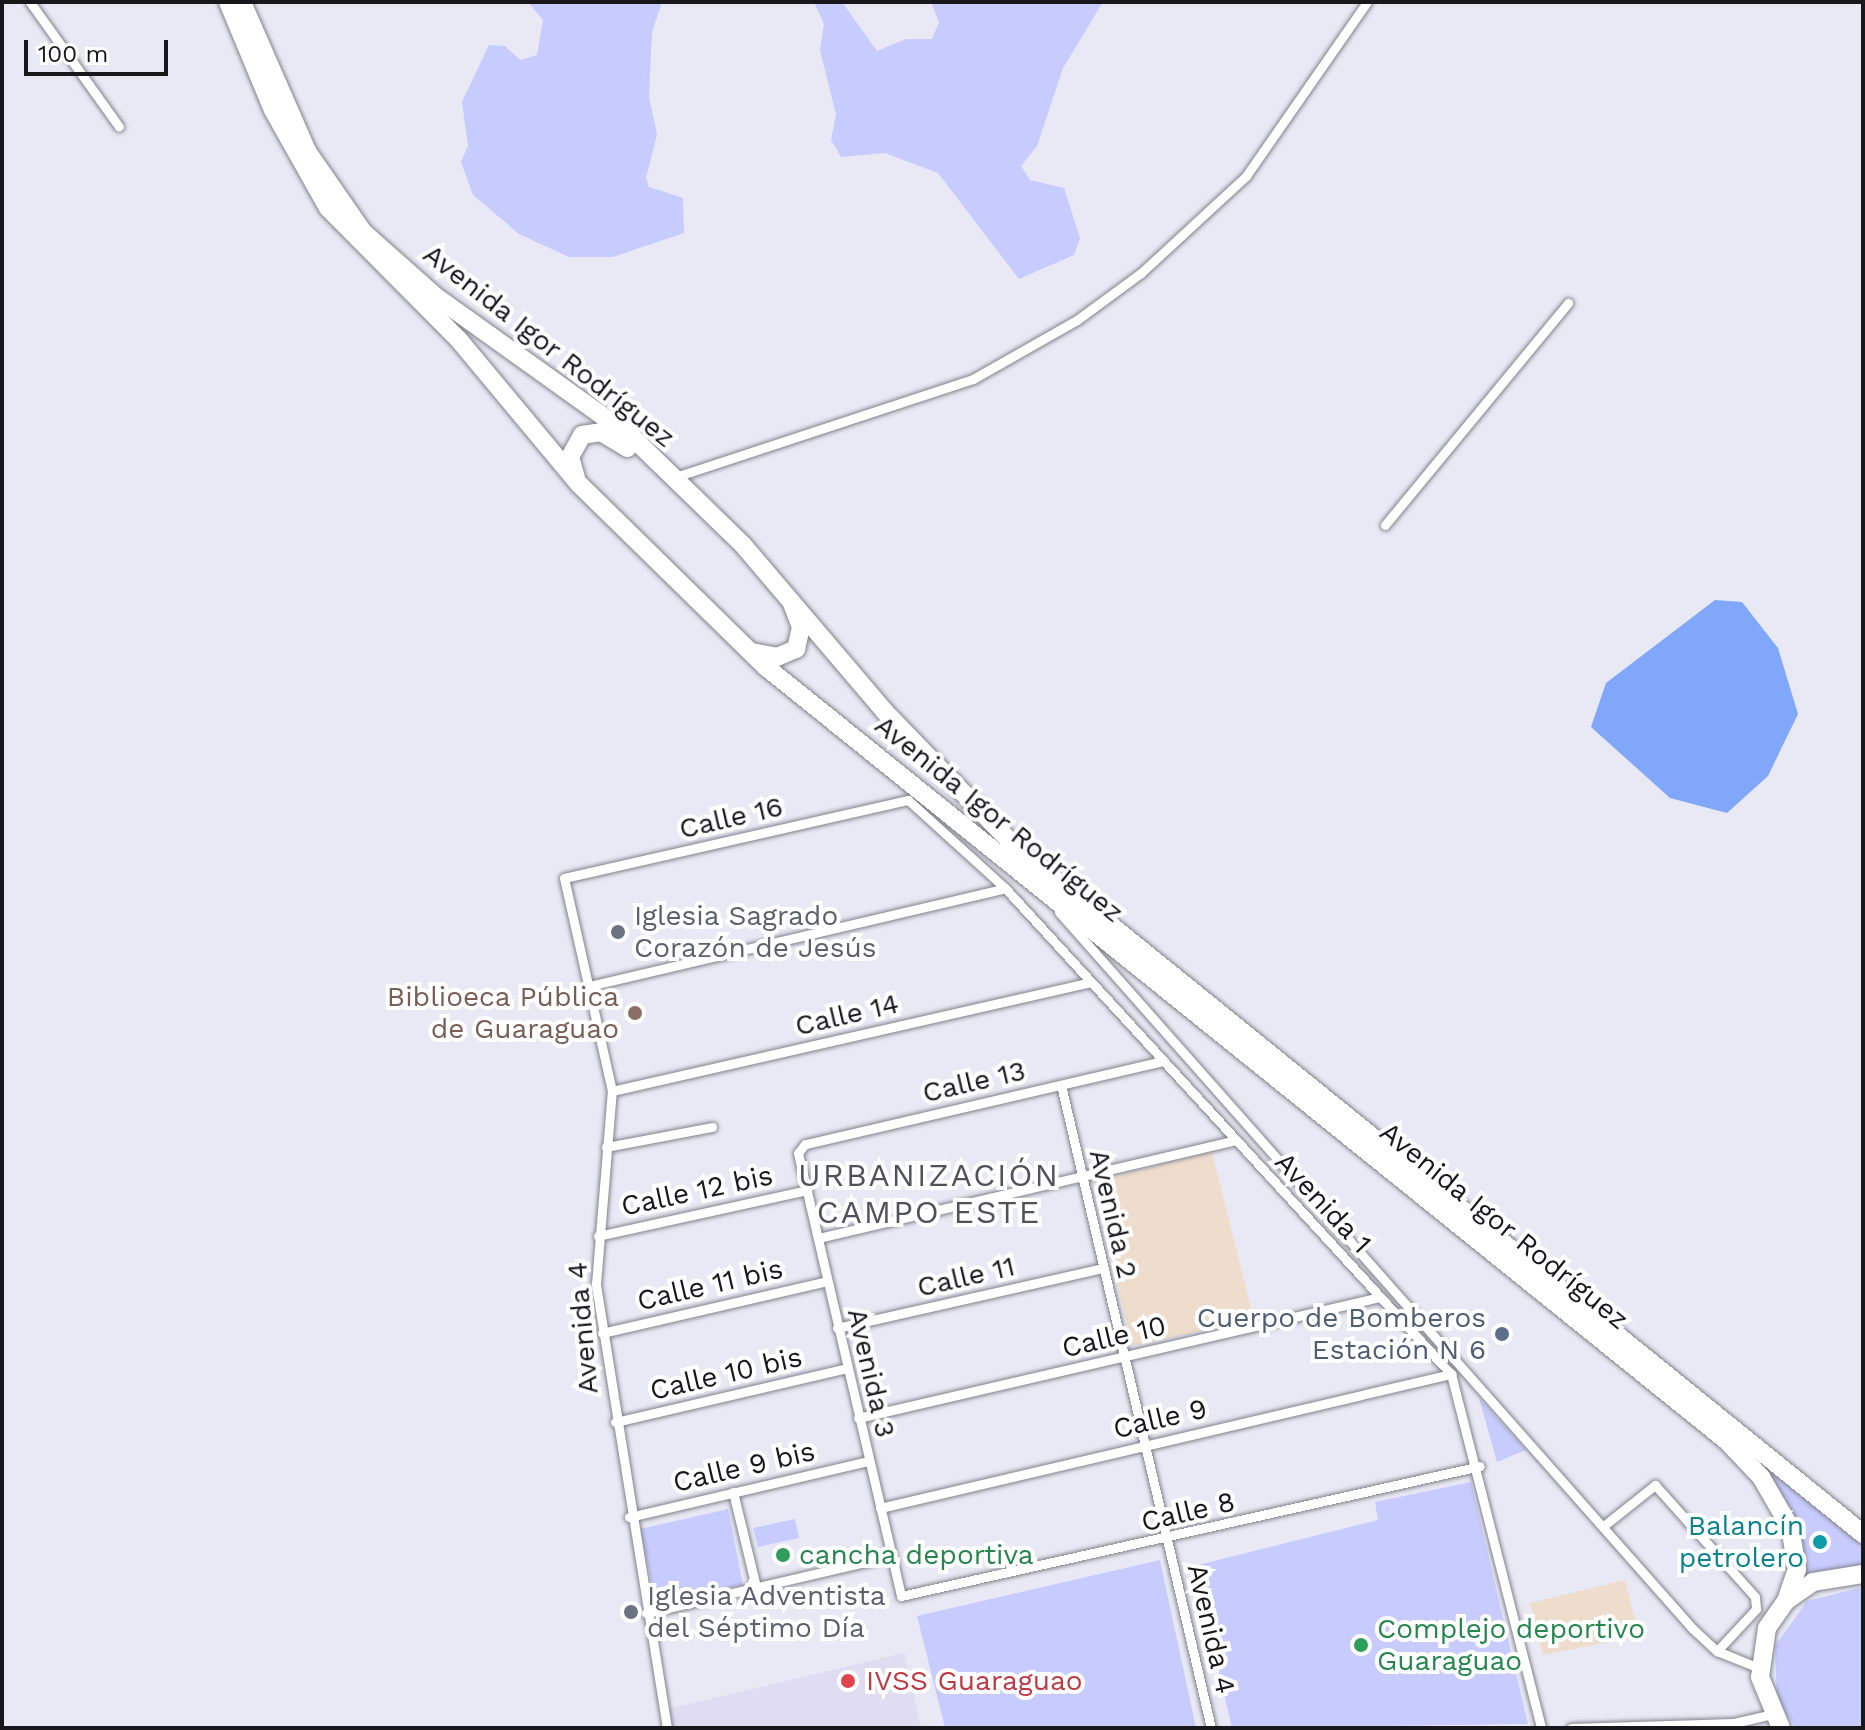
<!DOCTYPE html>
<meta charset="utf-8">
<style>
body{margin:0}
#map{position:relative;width:1865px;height:1730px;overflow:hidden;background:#e8e9f4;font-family:"Work Sans",sans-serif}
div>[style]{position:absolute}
.education>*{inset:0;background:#edc}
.medical>*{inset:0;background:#e0ddf3}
.green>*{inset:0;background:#c7cbfe}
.water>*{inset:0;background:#80a7f9}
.roads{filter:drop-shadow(0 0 2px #81828b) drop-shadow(0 0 2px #81828b)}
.street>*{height:9px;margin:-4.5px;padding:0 4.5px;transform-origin:4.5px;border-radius:4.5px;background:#fff}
.highway>*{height:18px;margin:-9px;padding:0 9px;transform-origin:9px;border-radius:9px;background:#fff}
.dots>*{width:22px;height:22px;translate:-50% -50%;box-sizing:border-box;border:4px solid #fff;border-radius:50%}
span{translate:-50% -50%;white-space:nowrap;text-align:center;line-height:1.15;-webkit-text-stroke:8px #fff;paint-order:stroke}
.street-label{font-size:28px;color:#18181c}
.worship-label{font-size:28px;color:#5b616d}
.left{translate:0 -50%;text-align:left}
.education-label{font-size:28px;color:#785e54}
.right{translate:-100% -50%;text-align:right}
.service-label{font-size:28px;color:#4e5e75}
.culture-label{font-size:28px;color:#0d838f}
.leisure-label{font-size:28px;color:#27864d}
.health-label{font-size:28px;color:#be3a42}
.quarter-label{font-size:32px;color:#51515a;letter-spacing:2px}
.frame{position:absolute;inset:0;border:4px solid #18181c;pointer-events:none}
.scale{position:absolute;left:24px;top:40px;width:144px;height:36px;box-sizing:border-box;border:4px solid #18181c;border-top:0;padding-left:10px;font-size:24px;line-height:28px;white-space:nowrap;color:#18181c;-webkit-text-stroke:6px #fff;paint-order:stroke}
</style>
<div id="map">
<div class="education">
<i style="clip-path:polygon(1212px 1152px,1254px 1320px,1132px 1346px,1094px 1182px)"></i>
<i style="clip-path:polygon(1625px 1580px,1639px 1636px,1543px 1655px,1530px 1603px)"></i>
</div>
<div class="medical">
<i style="clip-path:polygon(904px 1653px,921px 1728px,672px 1728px,668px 1709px)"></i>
</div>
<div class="green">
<i style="clip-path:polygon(528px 2px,662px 2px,652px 32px,649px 97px,657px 134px,646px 178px,649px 187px,683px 198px,684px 233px,613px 257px,569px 257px,519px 234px,473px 195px,461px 162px,468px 146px,462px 102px,489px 45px,505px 46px,520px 60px,537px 55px,543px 20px)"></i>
<i style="clip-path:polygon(814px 2px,842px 2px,877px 51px,906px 39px,932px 39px,939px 22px,931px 2px,1103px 2px,1063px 68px,1037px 146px,1021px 166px,1030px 180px,1064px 188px,1080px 238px,1074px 255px,1019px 279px,938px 173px,885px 153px,841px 157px,831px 140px,836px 114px,820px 50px,824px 24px)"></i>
<i style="clip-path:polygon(1479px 1398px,1526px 1450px,1497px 1462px)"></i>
<i style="clip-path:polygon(1770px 1465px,1863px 1545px,1863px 1572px,1803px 1576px,1765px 1471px)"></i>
<i style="clip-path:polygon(1471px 1482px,1528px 1724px,1232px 1728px,1194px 1566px,1378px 1520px,1375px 1502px)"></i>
<i style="clip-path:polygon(728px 1509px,743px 1585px,656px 1602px,640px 1529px)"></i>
<i style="clip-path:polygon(795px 1519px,799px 1538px,758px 1547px,753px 1528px)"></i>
<i style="clip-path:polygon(1160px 1560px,1196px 1728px,945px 1728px,917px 1616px)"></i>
<i style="clip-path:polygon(1863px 1587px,1863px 1728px,1796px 1728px,1777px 1701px,1775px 1646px,1807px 1601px)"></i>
</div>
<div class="water">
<i style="clip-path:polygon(1715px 600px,1742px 602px,1778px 648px,1798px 714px,1768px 776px,1727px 813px,1670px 798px,1591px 727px,1606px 683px)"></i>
</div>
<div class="roads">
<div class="street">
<i style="left:30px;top:2px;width:153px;rotate:54.5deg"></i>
<i style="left:675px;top:477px;width:314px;rotate:-18.2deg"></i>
<i style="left:973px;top:379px;width:120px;rotate:-29.6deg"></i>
<i style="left:1077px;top:320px;width:79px;rotate:-36.3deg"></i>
<i style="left:1141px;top:273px;width:143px;rotate:-42.7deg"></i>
<i style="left:1246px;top:176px;width:212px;rotate:-55.2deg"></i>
<i style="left:1385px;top:525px;width:288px;rotate:-50.5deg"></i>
<i style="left:1059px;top:912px;width:957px;rotate:48.52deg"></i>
<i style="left:1693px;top:1629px;width:33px;rotate:43deg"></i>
<i style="left:1717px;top:1651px;width:45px;rotate:22deg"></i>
<i style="left:593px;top:985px;width:423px;rotate:-13.2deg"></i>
<i style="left:1163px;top:1061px;width:367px;rotate:166.9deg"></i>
<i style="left:805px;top:1144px;width:11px;rotate:128deg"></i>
<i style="left:798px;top:1153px;width:455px;rotate:76.9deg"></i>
<i style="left:901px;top:1596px;width:593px;rotate:-12.65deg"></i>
<i style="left:1061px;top:1085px;width:660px;rotate:76.87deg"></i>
<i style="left:612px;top:1091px;width:491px;rotate:-12.8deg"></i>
<i style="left:606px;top:1147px;width:108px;rotate:-10.7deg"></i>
<i style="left:598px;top:1236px;width:214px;rotate:-12.4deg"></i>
<i style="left:818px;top:1238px;width:429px;rotate:-13.2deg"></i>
<i style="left:837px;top:1328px;width:273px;rotate:-12.7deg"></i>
<i style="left:602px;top:1333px;width:231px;rotate:-13deg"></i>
<i style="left:858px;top:1418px;width:536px;rotate:-13.05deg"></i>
<i style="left:615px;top:1422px;width:238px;rotate:-13.1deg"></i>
<i style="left:733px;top:1492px;width:98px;rotate:76.4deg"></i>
<i style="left:880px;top:1508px;width:587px;rotate:-13.21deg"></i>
<i style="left:629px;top:1517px;width:245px;rotate:-13.2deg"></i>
<i style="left:1606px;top:1524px;width:63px;rotate:-38.5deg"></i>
<i style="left:1655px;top:1485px;width:150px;rotate:48.2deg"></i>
<i style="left:1755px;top:1597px;width:12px;rotate:85deg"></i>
<i style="left:1756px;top:1609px;width:57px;rotate:132.9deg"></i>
<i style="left:646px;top:1613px;width:252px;rotate:-13.1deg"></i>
<i style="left:667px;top:1728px;width:450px;rotate:-99.1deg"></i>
<i style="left:596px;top:1284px;width:194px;rotate:-85.3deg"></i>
<i style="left:612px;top:1091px;width:218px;rotate:-102.7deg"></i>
<i style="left:564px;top:878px;width:353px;rotate:-12.8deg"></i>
<i style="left:908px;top:800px;width:131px;rotate:42.2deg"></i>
<i style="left:1005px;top:888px;width:660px;rotate:47.46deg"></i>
<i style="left:1451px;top:1374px;width:365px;rotate:75.7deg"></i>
<i style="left:1571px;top:1728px;width:163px;rotate:-1.8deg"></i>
<i style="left:1734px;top:1723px;width:39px;rotate:-13deg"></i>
</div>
<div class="highway">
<i style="left:228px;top:2px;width:117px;rotate:67.4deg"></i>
<i style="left:273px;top:110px;width:112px;rotate:60.7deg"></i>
<i style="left:328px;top:208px;width:186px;rotate:45.2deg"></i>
<i style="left:459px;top:340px;width:187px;rotate:50.2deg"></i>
<i style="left:579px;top:484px;width:262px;rotate:44.4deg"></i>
<i style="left:766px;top:667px;width:1234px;rotate:38.85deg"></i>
<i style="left:1727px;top:1441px;width:50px;rotate:46.6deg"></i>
<i style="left:1761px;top:1477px;width:58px;rotate:59.9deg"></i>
<i style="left:1790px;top:1527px;width:43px;rotate:80.5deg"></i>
<i style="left:1797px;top:1569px;width:34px;rotate:109deg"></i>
<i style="left:242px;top:2px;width:163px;rotate:66.4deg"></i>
<i style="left:307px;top:151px;width:98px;rotate:55.3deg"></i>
<i style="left:363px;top:232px;width:96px;rotate:41.6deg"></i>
<i style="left:435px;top:296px;width:244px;rotate:35.6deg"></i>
<i style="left:633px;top:438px;width:153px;rotate:44.2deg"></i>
<i style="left:743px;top:545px;width:219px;rotate:49.6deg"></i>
<i style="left:885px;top:712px;width:193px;rotate:46deg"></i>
<i style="left:1019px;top:851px;width:1086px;rotate:38.98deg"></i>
<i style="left:576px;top:478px;width:22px;rotate:-106deg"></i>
<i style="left:570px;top:457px;width:25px;rotate:-61deg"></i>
<i style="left:582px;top:435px;width:19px;rotate:-9deg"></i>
<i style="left:601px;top:432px;width:31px;rotate:31deg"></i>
<i style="left:752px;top:652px;width:25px;rotate:11deg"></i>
<i style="left:777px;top:657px;width:21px;rotate:-23deg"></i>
<i style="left:796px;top:649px;width:23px;rotate:-77deg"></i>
<i style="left:801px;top:627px;width:25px;rotate:-111deg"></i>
<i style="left:1781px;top:1728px;width:55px;rotate:-112.4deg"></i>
<i style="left:1760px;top:1677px;width:49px;rotate:-81.9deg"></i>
<i style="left:1767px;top:1628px;width:33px;rotate:-55deg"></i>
<i style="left:1786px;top:1601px;width:33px;rotate:-35deg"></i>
<i style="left:1813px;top:1582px;width:51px;rotate:-9.1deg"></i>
</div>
</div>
<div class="dots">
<i style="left:618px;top:932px;background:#6b7280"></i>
<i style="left:635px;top:1013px;background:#8d6e63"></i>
<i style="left:1502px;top:1334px;background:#5c6f8a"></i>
<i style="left:1820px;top:1542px;background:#0f9aa8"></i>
<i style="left:783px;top:1555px;background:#2e9e5b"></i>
<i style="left:631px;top:1612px;background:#6b7280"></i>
<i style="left:1361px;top:1645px;background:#2e9e5b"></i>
<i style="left:848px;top:1681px;background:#e0444e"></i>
</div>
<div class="street-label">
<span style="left:549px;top:346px;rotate:38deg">Avenida Igor Rodríguez</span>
<span style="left:731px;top:818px;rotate:-13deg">Calle 16</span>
<span style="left:999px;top:819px;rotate:39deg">Avenida Igor Rodríguez</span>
<span style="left:847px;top:1015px;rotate:-13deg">Calle 14</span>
<span style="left:974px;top:1082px;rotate:-13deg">Calle 13</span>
<span style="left:697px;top:1191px;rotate:-12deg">Calle 12 bis</span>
<span style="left:1323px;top:1203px;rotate:47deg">Avenida 1</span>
<span style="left:1113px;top:1214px;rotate:77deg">Avenida 2</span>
<span style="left:1504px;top:1226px;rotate:39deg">Avenida Igor Rodríguez</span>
<span style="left:966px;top:1277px;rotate:-13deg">Calle 11</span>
<span style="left:710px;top:1285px;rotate:-13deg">Calle 11 bis</span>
<span style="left:583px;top:1328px;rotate:-95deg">Avenida 4</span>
<span style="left:1114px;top:1337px;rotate:-13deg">Calle 10</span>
<span style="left:871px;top:1373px;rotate:77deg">Avenida 3</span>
<span style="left:726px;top:1374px;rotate:-13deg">Calle 10 bis</span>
<span style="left:1160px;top:1419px;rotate:-13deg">Calle 9</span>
<span style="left:744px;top:1467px;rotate:-13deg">Calle 9 bis</span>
<span style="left:1188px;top:1512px;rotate:-13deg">Calle 8</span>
<span style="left:1211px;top:1629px;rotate:77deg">Avenida 4</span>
</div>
<div class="worship-label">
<span class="left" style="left:634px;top:932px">Iglesia Sagrado<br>Corazón de Jesús</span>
<span class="left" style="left:647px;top:1612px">Iglesia Adventista<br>del Séptimo Día</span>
</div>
<div class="education-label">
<span class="right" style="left:619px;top:1013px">Biblioeca Pública<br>de Guaraguao</span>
</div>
<div class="service-label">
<span class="right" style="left:1486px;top:1334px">Cuerpo de Bomberos<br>Estación N 6</span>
</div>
<div class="culture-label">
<span class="right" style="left:1804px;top:1542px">Balancín<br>petrolero</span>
</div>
<div class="leisure-label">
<span class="left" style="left:799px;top:1555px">cancha deportiva</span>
<span class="left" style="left:1377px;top:1645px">Complejo deportivo<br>Guaraguao</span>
</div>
<div class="health-label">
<span class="left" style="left:866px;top:1681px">IVSS Guaraguao</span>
</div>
<div class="quarter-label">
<span style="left:929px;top:1194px">URBANIZACIÓN<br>CAMPO ESTE</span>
</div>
<div class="frame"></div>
<div class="scale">100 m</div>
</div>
